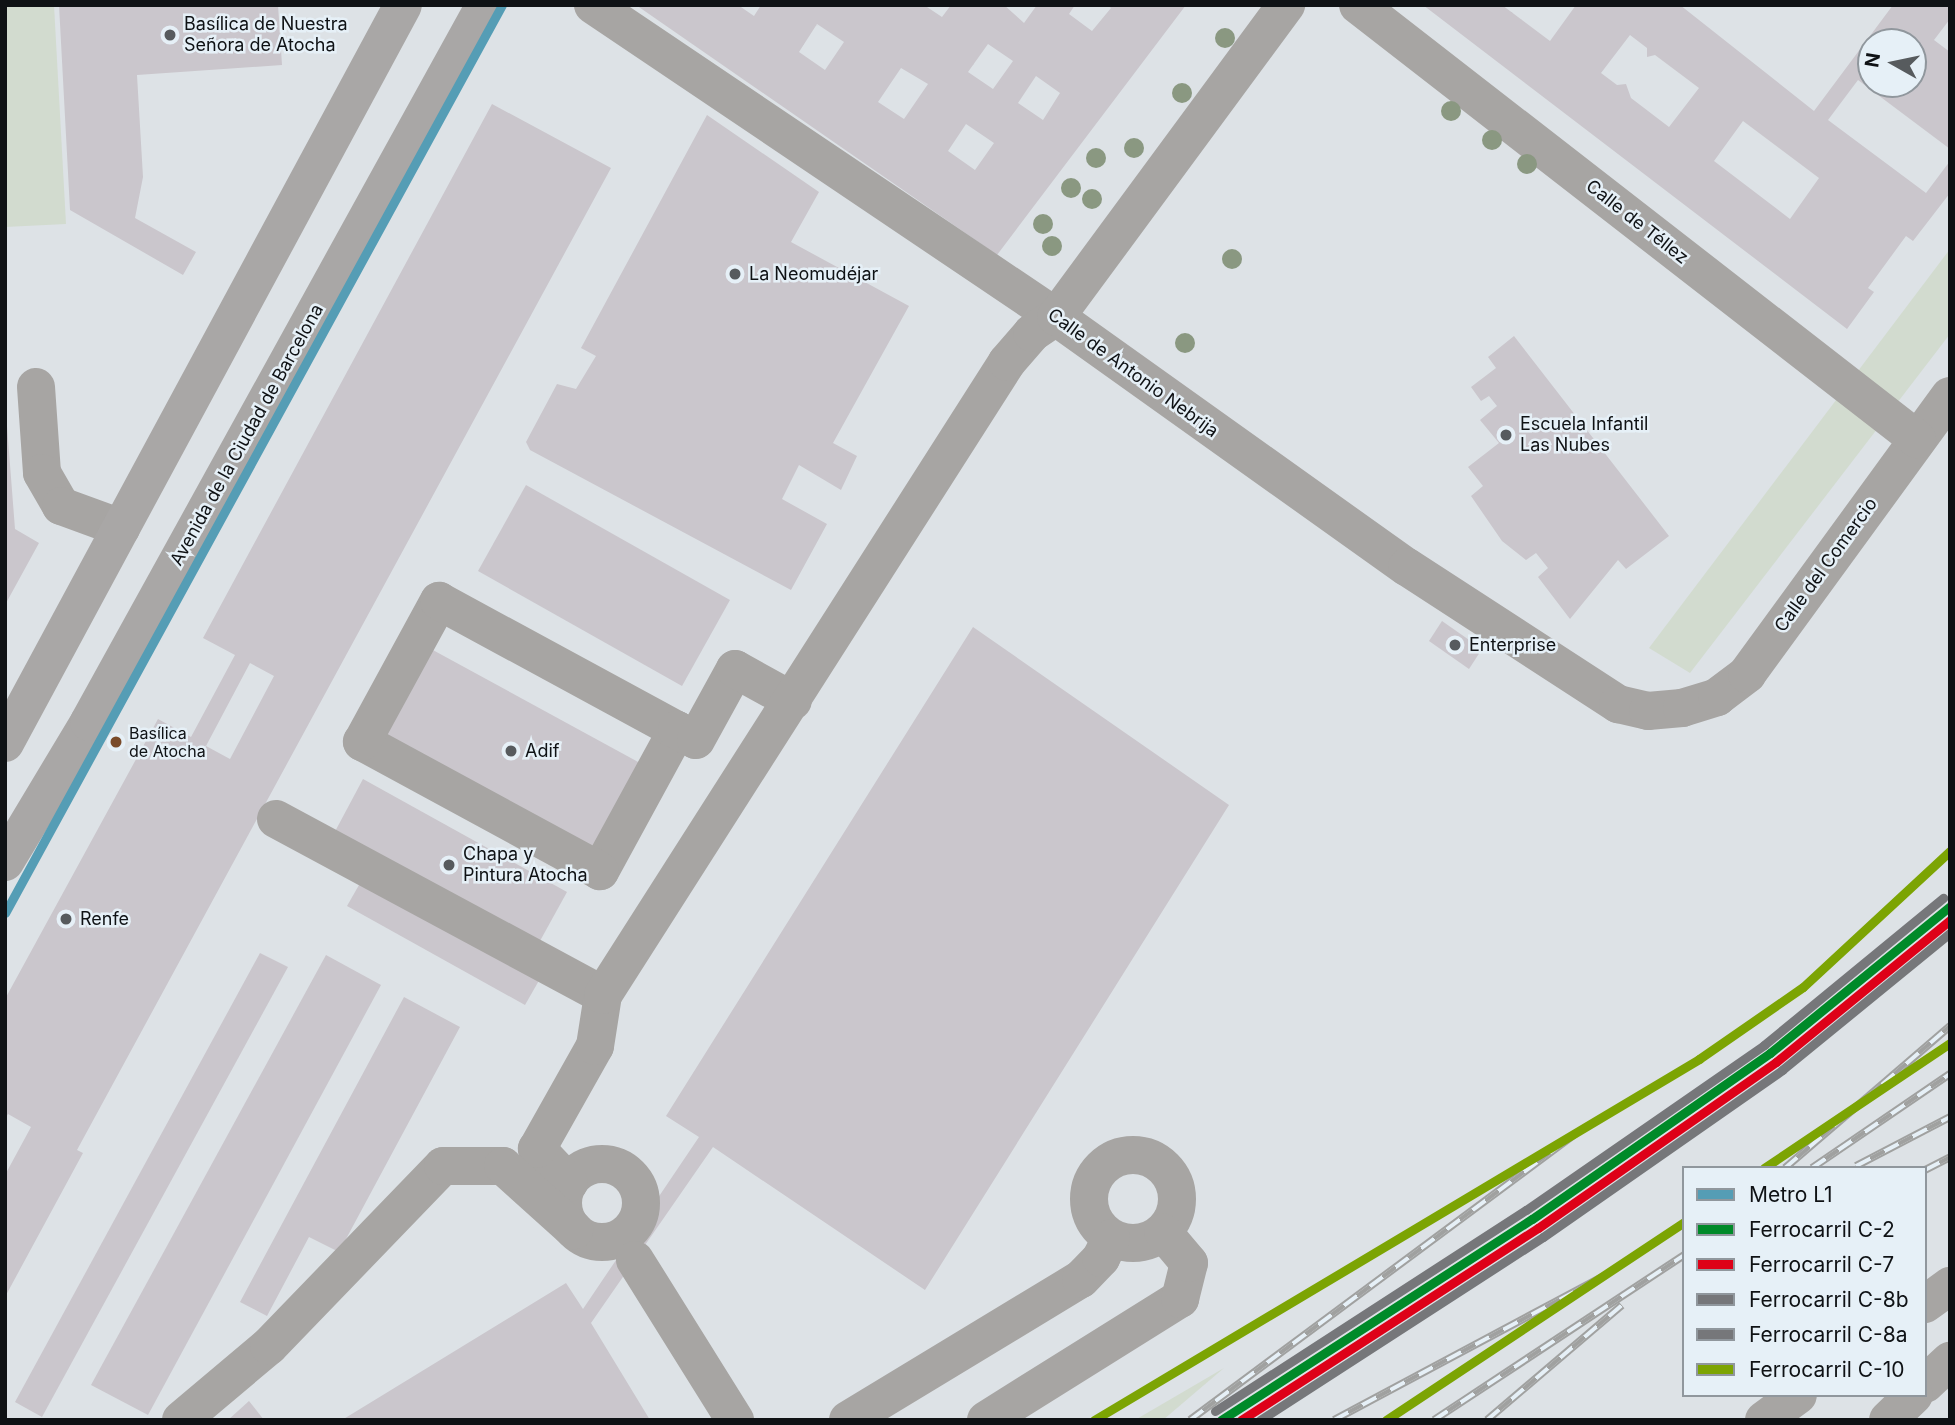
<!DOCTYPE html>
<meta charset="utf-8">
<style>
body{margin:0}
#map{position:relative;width:1955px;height:1425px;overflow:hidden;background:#dde2e6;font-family:Inter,sans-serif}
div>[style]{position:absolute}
.green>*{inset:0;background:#d2dbcf}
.building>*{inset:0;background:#cac6cc}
.minor>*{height:38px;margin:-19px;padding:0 19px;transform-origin:19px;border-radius:19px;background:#a7a5a3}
.minor>.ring{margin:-19px;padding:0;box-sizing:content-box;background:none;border:38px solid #a7a5a3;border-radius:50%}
.major>*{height:38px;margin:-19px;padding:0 19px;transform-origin:19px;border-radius:19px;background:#a9a7a6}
.rail>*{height:8px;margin-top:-4px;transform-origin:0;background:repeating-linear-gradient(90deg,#e6f0f7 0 16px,#a0a1a0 0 32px);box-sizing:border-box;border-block:2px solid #a0a1a0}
.rail-1>*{height:9px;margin:-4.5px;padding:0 4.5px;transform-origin:4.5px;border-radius:4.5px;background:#008a29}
.rail-2>*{height:9px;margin:-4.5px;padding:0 4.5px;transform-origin:4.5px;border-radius:4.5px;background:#de0118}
.rail-3>*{height:9px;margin:-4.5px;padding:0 4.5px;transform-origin:4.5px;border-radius:4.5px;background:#76777a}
.rail-4>*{height:9px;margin:-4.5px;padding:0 4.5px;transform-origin:4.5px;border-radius:4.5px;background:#76777a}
.rail-5>*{height:9px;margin:-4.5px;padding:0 4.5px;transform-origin:4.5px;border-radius:4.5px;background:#7ca403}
.metro-1>*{height:9px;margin:-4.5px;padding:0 4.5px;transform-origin:4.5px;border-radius:4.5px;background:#559db5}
.trees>*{width:20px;height:20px;margin:-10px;border-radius:50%;background:#8a9881}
.dots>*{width:19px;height:19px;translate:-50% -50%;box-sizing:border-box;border:4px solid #e6f0f7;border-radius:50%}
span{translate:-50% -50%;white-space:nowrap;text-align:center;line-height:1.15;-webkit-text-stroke:5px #e6f0f7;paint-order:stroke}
.bus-label{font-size:16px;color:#0f1215}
.left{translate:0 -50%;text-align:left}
.poi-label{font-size:18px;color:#0f1215}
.street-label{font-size:18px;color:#0f1215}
.frame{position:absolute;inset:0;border:7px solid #0f1215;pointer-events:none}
.legend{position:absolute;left:1682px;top:1166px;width:245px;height:231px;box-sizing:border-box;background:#e6f0f7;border:2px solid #90979d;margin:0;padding:9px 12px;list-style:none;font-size:21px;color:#0f1215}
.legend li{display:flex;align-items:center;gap:14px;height:35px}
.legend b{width:35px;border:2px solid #90979d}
.north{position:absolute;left:1857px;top:28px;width:70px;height:70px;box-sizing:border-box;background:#e6f0f7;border:2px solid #90979d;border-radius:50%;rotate:279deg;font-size:19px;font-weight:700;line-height:28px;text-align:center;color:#0f1215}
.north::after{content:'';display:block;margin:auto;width:24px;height:32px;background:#575b5e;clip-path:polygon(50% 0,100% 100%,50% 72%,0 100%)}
</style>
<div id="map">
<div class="green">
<i style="clip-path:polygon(5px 5px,54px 5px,66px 224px,5px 227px)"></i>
<i style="clip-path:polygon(1950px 249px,1950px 334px,1690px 673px,1649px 648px)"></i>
<i style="clip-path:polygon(1224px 1368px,1163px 1420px,1135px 1420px)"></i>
</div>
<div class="building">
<i style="clip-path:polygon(59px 5px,278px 5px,282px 65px,137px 75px,143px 177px,135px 218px,196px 252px,183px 275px,70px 210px)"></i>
<i style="clip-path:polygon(evenodd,636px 5px,738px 5px,754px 16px,761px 5px,924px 5px,942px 17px,951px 5px,1004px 5px,1024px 23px,1037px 5px,1075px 5px,1069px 14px,1092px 31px,1111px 8px,1107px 5px,1186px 5px,997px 255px,636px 5px,817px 24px,844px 42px,825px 70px,799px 52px,817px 24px,636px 5px,988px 44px,1013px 61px,993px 89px,968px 72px,988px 44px,636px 5px,901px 68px,928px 84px,904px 119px,878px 102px,901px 68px,636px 5px,1036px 76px,1060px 93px,1043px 120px,1018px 103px,1036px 76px,636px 5px,966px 124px,994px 143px,975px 170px,948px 151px,966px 124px)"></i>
<i style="clip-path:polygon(evenodd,1423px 5px,1502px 5px,1550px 41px,1576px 5px,1680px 5px,1814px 111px,1893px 5px,1950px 5px,1950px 19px,1934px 40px,1950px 52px,1950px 149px,1858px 80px,1828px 120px,1926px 193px,1950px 161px,1950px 193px,1913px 241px,1906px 236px,1868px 288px,1874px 292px,1847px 329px,1423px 5px,1630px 35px,1647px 48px,1647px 57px,1655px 55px,1699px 88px,1669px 127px,1631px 98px,1626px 84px,1617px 85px,1601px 73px,1630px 35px,1423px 5px,1871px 42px,1913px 42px,1913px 84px,1871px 84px,1871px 42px,1423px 5px,1743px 121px,1819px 178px,1790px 219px,1714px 161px,1743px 121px)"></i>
<i style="clip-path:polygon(evenodd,492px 104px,611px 168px,77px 1150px,83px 1153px,5px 1297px,5px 1175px,31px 1127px,8px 1114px,5px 1119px,5px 999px,158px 719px,191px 737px,235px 655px,203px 638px,492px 104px,250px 663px,274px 676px,230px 759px,206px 746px,250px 663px)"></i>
<i style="clip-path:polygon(707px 115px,819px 192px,791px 242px,909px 306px,833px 443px,857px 456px,841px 490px,799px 465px,782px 499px,827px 524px,791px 590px,530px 450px,526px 442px,557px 384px,576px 389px,596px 356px,581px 348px)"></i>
<i style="clip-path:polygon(1514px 336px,1669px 536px,1626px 569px,1618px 560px,1570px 619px,1538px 577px,1548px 568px,1536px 553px,1526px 560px,1502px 541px,1471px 496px,1483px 486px,1468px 467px,1499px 443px,1480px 420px,1497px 406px,1489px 396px,1481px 401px,1471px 387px,1496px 368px,1488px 357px)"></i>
<i style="clip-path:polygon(5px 400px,15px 529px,39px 543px,5px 605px)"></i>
<i style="clip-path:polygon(526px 485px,730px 600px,682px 686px,478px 571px)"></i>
<i style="clip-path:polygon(1442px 621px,1482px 649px,1469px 669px,1429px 641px)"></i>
<i style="clip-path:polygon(973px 627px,1229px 805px,925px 1290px,713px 1147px,591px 1323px,650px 1420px,342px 1420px,566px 1283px,583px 1309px,699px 1137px,666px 1116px)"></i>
<i style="clip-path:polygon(431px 649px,640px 763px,592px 852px,383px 739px)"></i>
<i style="clip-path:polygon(363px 779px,567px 892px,535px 950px,331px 839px)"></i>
<i style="clip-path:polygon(363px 878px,541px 977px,525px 1005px,347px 906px)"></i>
<i style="clip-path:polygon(260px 953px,288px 967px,42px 1417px,15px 1402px)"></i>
<i style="clip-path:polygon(326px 955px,381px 985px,148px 1415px,91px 1385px)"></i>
<i style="clip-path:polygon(404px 997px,460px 1027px,339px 1252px,309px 1237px,267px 1316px,240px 1302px)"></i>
<i style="clip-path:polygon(249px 1401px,264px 1420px,228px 1420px)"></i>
</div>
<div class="minor">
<i style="left:593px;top:5px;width:558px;rotate:33.97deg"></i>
<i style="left:1056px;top:317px;width:431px;rotate:35.5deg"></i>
<i style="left:1407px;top:567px;width:252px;rotate:33deg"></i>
<i style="left:1618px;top:704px;width:31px;rotate:13deg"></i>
<i style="left:1648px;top:711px;width:34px;rotate:-5deg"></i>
<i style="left:1682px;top:708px;width:37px;rotate:-17deg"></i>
<i style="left:1717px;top:697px;width:38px;rotate:-37deg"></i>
<i style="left:1747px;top:674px;width:344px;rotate:-53.9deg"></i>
<i style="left:1358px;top:5px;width:708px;rotate:37.83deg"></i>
<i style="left:36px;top:387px;width:86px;rotate:86deg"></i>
<i style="left:42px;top:473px;width:38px;rotate:60deg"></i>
<i style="left:61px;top:506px;width:64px;rotate:20.1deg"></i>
<i style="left:677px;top:730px;width:161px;rotate:118.6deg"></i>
<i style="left:600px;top:871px;width:271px;rotate:-151.5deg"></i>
<i style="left:362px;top:742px;width:161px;rotate:-61.4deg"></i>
<i style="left:439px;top:601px;width:271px;rotate:28.5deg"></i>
<i style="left:677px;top:730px;width:21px;rotate:28deg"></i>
<i style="left:696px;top:740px;width:81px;rotate:-61.2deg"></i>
<i style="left:735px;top:669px;width:66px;rotate:28.9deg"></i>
<i style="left:276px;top:819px;width:371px;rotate:28.3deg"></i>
<i class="ring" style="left:1089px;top:1155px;width:50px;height:50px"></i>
<i class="ring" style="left:563px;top:1164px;width:40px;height:40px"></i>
<i style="left:569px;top:1183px;width:47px;rotate:-133.3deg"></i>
<i style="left:537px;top:1149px;width:118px;rotate:-60.6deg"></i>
<i style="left:595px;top:1046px;width:52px;rotate:-81.1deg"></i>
<i style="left:603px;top:995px;width:751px;rotate:-57.45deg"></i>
<i style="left:1007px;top:362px;width:38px;rotate:-49deg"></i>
<i style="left:1032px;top:333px;width:29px;rotate:-34deg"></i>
<i style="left:1056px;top:317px;width:388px;rotate:-53.6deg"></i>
<i style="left:635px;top:1260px;width:189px;rotate:58deg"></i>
<i style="left:1925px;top:1304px;width:31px;rotate:-36deg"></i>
<i style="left:1925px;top:1384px;width:34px;rotate:-43deg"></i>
<i style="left:181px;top:1420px;width:115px;rotate:-40.1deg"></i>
<i style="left:269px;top:1346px;width:250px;rotate:-46deg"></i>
<i style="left:443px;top:1166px;width:60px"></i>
<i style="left:503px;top:1166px;width:96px;rotate:42deg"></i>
<i style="left:848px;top:1420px;width:272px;rotate:-31.2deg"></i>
<i style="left:1081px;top:1279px;width:29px;rotate:-46deg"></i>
<i style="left:1101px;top:1258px;width:22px;rotate:-63deg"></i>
<i style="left:986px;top:1420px;width:229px;rotate:-32deg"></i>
<i style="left:1180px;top:1299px;width:37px;rotate:-76deg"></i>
<i style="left:1189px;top:1263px;width:40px;rotate:-130deg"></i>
<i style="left:1764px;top:1420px;width:42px;rotate:-36.3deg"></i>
<i style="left:1888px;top:1420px;width:36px;rotate:-44deg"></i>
</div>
<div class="major">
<i style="left:5px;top:743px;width:838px;rotate:-61.66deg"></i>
<i style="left:5px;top:862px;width:163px;rotate:-59deg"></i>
<i style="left:89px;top:722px;width:819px;rotate:-61.09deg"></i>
</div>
<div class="rail">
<i style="left:1856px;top:1166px;width:106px;rotate:-27.5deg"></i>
<i style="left:1785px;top:1168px;width:218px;rotate:-40.7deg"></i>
<i style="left:1812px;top:1168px;width:167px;rotate:-34.3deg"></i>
<i style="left:1925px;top:1170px;width:28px;rotate:-27deg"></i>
<i style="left:1190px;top:1420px;width:480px;rotate:-36.6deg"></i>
<i style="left:1334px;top:1420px;width:308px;rotate:-28.1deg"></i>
<i style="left:1434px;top:1420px;width:300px;rotate:-33.4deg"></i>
<i style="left:1487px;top:1420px;width:177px;rotate:-40.4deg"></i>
</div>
<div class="rail-1">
<i style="left:1221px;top:1420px;width:370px;rotate:-32.9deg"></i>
<i style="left:1532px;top:1219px;width:290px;rotate:-34.9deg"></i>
<i style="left:1770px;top:1053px;width:232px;rotate:-39.2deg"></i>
</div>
<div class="rail-2">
<i style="left:1241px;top:1420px;width:354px;rotate:-32.9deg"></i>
<i style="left:1538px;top:1228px;width:290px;rotate:-34.9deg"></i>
<i style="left:1776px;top:1062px;width:225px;rotate:-39.2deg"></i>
</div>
<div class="rail-3">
<i style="left:1215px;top:1411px;width:370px;rotate:-32.9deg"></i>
<i style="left:1526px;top:1210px;width:290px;rotate:-34.7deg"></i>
<i style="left:1764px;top:1045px;width:232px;rotate:-39.4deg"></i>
</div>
<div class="rail-4">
<i style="left:1260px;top:1420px;width:337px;rotate:-32.9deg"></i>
<i style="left:1543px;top:1237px;width:292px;rotate:-34.9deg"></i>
<i style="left:1782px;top:1070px;width:217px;rotate:-39.2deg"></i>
</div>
<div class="rail-5">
<i style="left:1764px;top:1168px;width:224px;rotate:-33.9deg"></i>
<i style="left:1094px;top:1420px;width:705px;rotate:-30.82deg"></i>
<i style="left:1699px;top:1059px;width:126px;rotate:-34.7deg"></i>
<i style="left:1803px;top:987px;width:200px;rotate:-42.8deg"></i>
<i style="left:1386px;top:1420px;width:358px;rotate:-33.6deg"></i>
</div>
<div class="metro-1">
<i style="left:5px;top:913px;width:1035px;rotate:-61.31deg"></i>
</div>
<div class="trees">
<i style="left:1225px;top:38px"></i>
<i style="left:1182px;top:93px"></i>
<i style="left:1451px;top:111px"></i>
<i style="left:1492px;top:140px"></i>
<i style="left:1134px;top:148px"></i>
<i style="left:1096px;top:158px"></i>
<i style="left:1527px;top:164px"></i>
<i style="left:1071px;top:188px"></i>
<i style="left:1092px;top:199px"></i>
<i style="left:1043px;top:224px"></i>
<i style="left:1052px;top:246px"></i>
<i style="left:1232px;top:259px"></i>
<i style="left:1185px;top:343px"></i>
</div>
<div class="dots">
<i style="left:170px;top:35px;background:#575b5e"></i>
<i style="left:735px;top:274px;background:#575b5e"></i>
<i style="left:1506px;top:435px;background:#575b5e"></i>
<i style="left:1455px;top:645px;background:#575b5e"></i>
<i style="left:116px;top:742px;background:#7a4b2a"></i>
<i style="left:511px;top:751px;background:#575b5e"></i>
<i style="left:449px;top:865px;background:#575b5e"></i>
<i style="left:66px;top:919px;background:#575b5e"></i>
</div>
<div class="bus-label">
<span class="left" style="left:129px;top:742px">Basílica<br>de Atocha</span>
</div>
<div class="poi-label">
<span class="left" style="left:184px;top:35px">Basílica de Nuestra<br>Señora de Atocha</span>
<span class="left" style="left:749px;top:274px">La Neomudéjar</span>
<span class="left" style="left:1520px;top:435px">Escuela Infantil<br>Las Nubes</span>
<span class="left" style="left:1469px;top:645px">Enterprise</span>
<span class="left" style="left:525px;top:751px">Adif</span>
<span class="left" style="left:463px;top:865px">Chapa y<br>Pintura Atocha</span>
<span class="left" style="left:80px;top:919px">Renfe</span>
</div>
<div class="street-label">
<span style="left:1637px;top:222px;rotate:38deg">Calle de Téllez</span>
<span style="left:1133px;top:373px;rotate:36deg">Calle de Antonio Nebrija</span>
<span style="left:247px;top:435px;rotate:-61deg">Avenida de la Ciudad de Barcelona</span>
<span style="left:1826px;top:565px;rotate:-54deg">Calle del Comercio</span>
</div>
<div class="frame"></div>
<ul class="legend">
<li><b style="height:9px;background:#559db5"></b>Metro L1</li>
<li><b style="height:9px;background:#008a29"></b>Ferrocarril C-2</li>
<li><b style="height:9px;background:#de0118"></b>Ferrocarril C-7</li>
<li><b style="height:9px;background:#76777a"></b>Ferrocarril C-8b</li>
<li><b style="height:9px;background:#76777a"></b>Ferrocarril C-8a</li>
<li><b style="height:9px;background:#7ca403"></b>Ferrocarril C-10</li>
</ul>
<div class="north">N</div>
</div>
